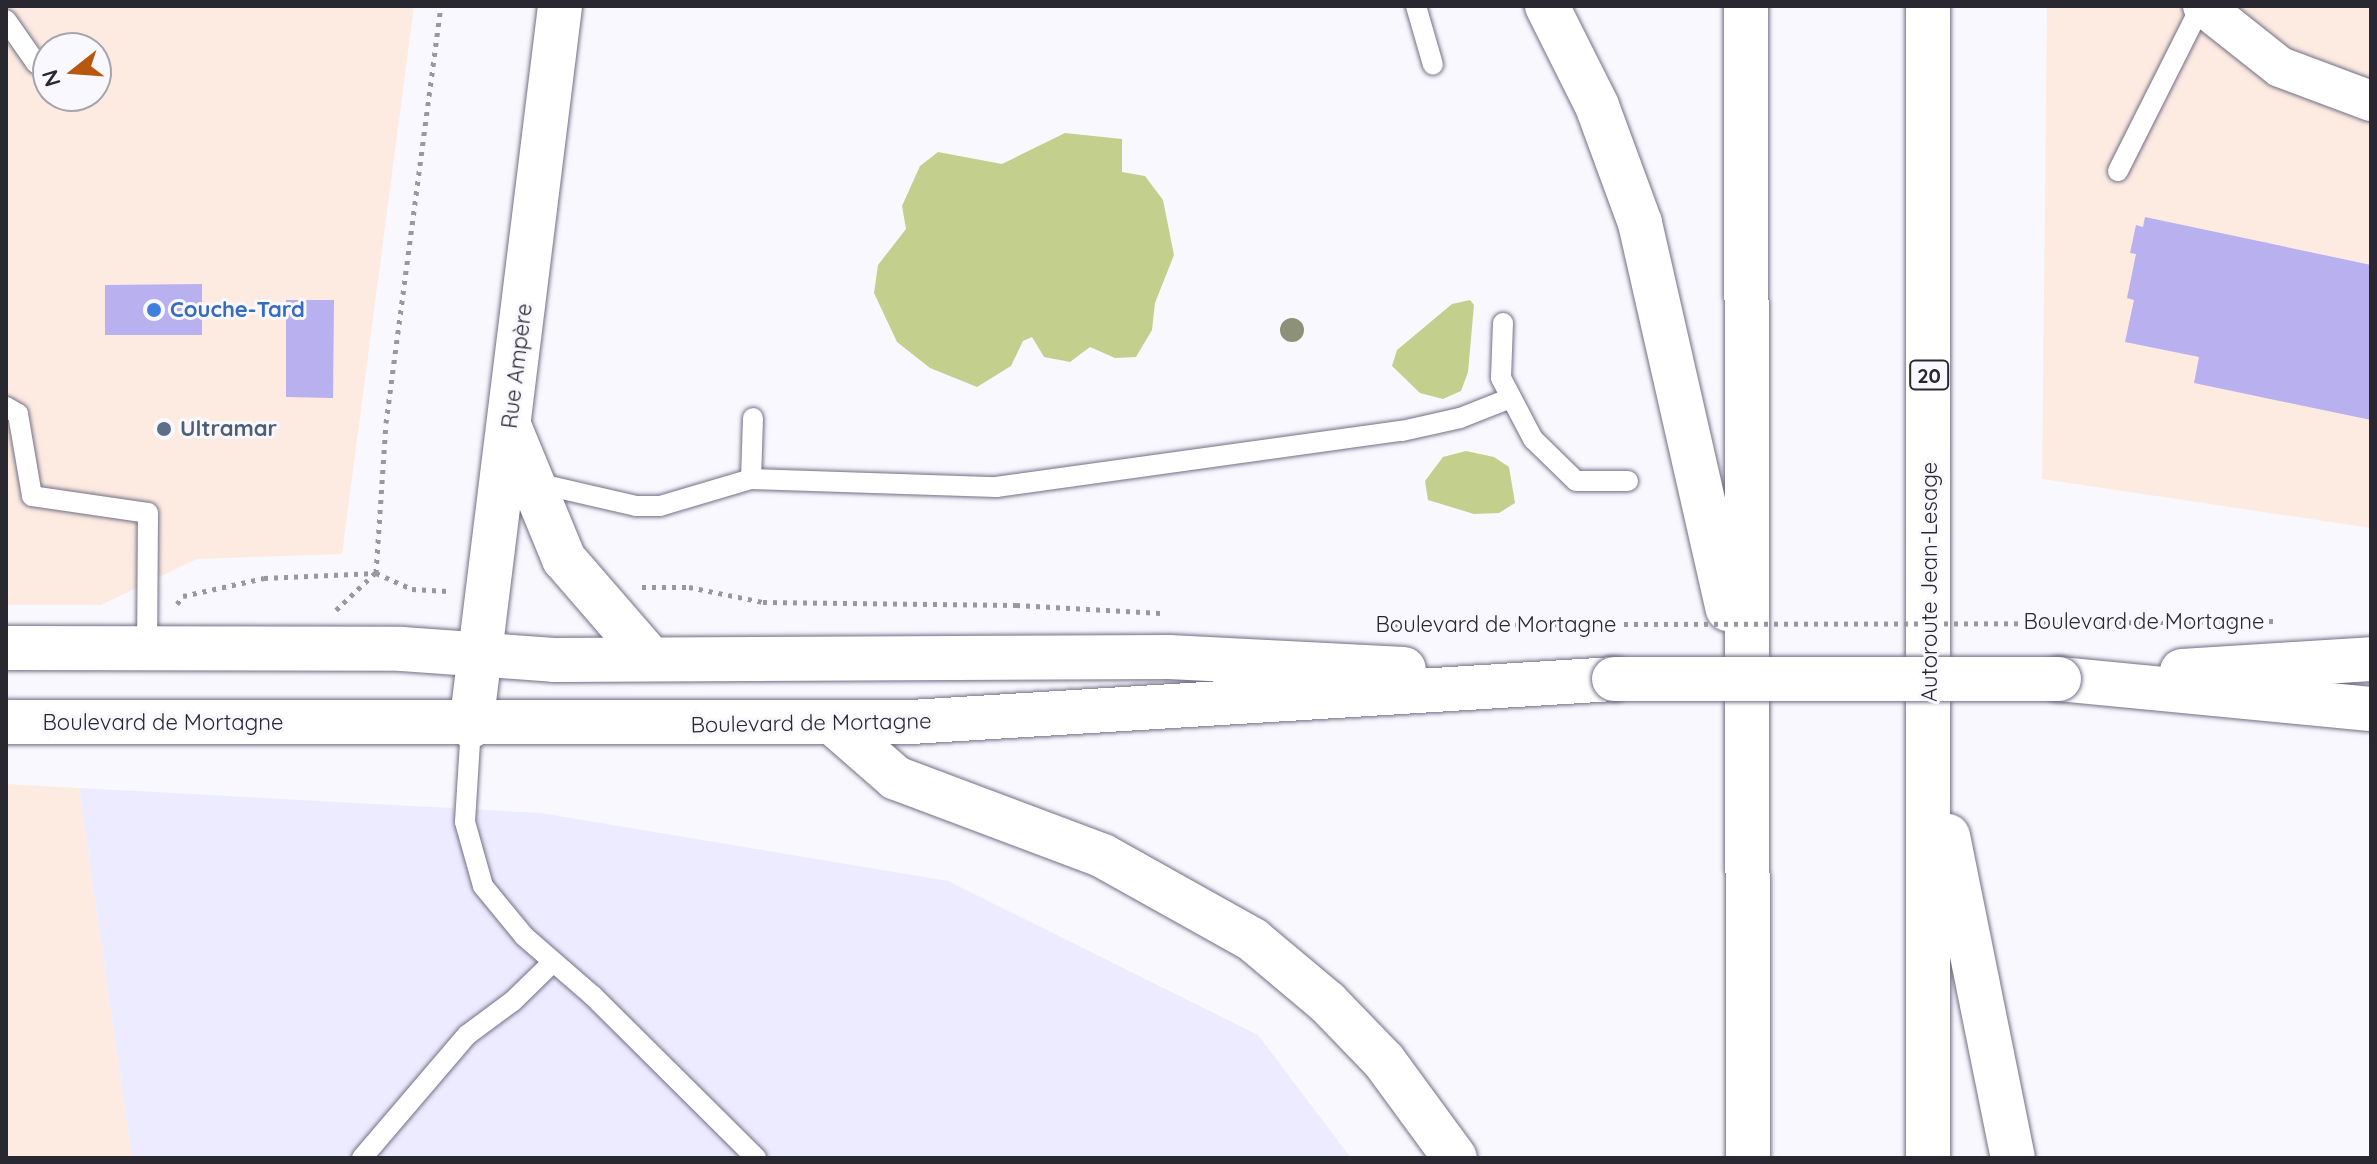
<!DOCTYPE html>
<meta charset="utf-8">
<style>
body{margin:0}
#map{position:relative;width:2377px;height:1164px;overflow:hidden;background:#f9f8fe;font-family:Quicksand,sans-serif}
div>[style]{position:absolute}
.commercial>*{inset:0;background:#fdebe1}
.built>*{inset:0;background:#edebff}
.forest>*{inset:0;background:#c3d08d}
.building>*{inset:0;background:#b9b0ef}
.path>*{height:5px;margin-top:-2.5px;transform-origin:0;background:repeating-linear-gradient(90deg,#9998a0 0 4px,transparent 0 10px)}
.roads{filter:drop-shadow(0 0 2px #726f86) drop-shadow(0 0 2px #726f86)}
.service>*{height:20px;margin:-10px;padding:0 10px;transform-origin:10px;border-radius:10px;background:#fff}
.minor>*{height:40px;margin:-20px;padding:0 20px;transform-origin:20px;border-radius:20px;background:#fff}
.tertiary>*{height:44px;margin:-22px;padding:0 22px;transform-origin:22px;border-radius:22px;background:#fff}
.secondary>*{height:44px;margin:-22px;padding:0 22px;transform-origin:22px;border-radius:22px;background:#fff}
.motorway>*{height:44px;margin:-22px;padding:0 22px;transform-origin:22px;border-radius:22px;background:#fff}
.path-bridge>*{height:5px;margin-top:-2.5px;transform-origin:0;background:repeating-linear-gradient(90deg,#9998a0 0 4px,transparent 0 10px)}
.bridges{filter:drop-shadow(0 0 2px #726f86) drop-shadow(0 0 2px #726f86)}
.secondary-bridge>*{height:44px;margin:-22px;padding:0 22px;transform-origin:22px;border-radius:22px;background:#fff}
.trees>*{width:24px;height:24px;margin:-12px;border-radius:50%;background:#8d9177}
.dots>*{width:22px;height:22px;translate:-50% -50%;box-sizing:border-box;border:4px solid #f9f8fe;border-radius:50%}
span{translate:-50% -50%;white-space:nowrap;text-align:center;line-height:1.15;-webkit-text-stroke:6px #f9f8fe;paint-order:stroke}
.shield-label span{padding:2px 6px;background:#f9f8fe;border:2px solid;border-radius:6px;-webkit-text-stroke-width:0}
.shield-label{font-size:20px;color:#292831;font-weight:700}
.shop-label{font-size:22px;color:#366cbe;font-weight:700}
.left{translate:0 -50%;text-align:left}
.street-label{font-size:22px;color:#292831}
.service-label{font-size:22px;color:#4e5e75;font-weight:700}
.frame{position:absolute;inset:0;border:8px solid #292831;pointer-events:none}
.north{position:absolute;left:32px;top:32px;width:80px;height:80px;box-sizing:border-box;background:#f9f8fe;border:2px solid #a6a5ac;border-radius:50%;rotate:253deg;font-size:22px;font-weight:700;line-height:32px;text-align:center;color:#292831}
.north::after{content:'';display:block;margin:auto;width:28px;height:36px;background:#b7580e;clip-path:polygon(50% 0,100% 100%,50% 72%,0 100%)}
</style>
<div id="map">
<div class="commercial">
<i style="clip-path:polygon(evenodd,6px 6px,414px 6px,342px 554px,197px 559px,101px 605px,6px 605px,6px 6px,48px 48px,96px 48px,96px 96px,48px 96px,48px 48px)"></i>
<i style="clip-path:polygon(2047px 6px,2371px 6px,2371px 528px,2042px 479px)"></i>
<i style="clip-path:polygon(6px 784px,79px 788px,132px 1158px,6px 1158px)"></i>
</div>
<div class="built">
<i style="clip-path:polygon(79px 788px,541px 813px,948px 881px,1258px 1035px,1351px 1158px,132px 1158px)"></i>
</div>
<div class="forest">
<i style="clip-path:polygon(1065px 133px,1122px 139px,1122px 172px,1145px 176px,1163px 200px,1174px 255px,1155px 303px,1152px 330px,1136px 357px,1115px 358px,1090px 347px,1070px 362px,1044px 357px,1032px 337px,1023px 341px,1011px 366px,977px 387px,930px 368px,897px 342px,874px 293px,878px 265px,906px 229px,902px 206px,920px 166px,938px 152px,1002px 164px)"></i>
<i style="clip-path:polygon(1470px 300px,1474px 305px,1468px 372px,1461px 391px,1443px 399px,1420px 393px,1392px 366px,1397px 350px,1452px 304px)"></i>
<i style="clip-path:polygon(1466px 451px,1494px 457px,1509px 467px,1515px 503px,1499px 513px,1474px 514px,1428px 500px,1425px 481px,1443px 457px)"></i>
</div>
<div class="building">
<i style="clip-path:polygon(2145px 217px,2371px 265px,2371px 420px,2194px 383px,2199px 357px,2125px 342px,2134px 300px,2127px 298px,2136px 254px,2130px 253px,2136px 225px,2143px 227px)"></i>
<i style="clip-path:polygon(202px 284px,202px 335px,105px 335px,105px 285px)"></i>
<i style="clip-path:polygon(286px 300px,334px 300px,333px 398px,286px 397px)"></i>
</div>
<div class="path">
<i style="left:376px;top:573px;width:150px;rotate:-86.2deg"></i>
<i style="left:386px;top:423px;width:421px;rotate:-82.5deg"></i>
<i style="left:642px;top:587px;width:47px"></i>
<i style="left:689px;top:587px;width:76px;rotate:11.5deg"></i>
<i style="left:763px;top:602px;width:253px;rotate:0.7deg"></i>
<i style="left:1016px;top:605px;width:145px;rotate:3.2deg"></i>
<i style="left:177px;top:604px;width:10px;rotate:-53deg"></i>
<i style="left:183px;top:596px;width:83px;rotate:-12.5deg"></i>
<i style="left:264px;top:578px;width:112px;rotate:-2.6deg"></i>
<i style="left:376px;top:573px;width:39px;rotate:24deg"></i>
<i style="left:412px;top:589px;width:36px;rotate:3deg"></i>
<i style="left:336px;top:610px;width:54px;rotate:-43.5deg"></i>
<i style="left:2059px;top:623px;width:219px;rotate:-0.5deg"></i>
<i style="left:1395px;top:625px;width:219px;rotate:-0.3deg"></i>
</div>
<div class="roads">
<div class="service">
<i style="left:1416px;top:6px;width:61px;rotate:73.9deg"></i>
<i style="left:6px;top:20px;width:52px;rotate:55.1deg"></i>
<i style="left:36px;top:63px;width:13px;rotate:27deg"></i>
<i style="left:2118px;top:171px;width:185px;rotate:-63.3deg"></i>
<i style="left:1503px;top:323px;width:55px;rotate:92.1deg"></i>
<i style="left:1501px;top:378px;width:69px;rotate:62.3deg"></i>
<i style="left:1533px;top:439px;width:60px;rotate:44.3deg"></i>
<i style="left:1576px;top:481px;width:52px"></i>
<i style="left:6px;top:407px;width:14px;rotate:30deg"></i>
<i style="left:18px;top:414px;width:83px;rotate:80.3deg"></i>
<i style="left:32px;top:496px;width:117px;rotate:8.3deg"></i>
<i style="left:148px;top:513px;width:135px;rotate:90.4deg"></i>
<i style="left:751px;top:479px;width:61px;rotate:-88.1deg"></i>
<i style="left:532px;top:482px;width:107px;rotate:13deg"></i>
<i style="left:636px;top:506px;width:24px"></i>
<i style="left:660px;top:506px;width:95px;rotate:-16.5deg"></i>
<i style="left:751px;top:479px;width:245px;rotate:1.9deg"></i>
<i style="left:996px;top:487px;width:410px;rotate:-7.9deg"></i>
<i style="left:1402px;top:431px;width:59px;rotate:-12.6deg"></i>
<i style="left:1460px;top:418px;width:52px;rotate:-21.6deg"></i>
<i style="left:471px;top:726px;width:96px;rotate:93.6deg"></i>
<i style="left:465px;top:822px;width:66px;rotate:74.3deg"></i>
<i style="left:483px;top:886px;width:65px;rotate:50.6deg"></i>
<i style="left:524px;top:936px;width:91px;rotate:41deg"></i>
<i style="left:593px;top:996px;width:230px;rotate:44.8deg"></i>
<i style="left:362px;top:1158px;width:162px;rotate:-49.5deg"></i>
<i style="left:467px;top:1035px;width:57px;rotate:-36.5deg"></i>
<i style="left:513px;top:1001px;width:56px;rotate:-44.3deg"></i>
</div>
<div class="minor">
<i style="left:2203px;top:6px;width:98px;rotate:38.4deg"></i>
<i style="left:2280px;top:67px;width:97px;rotate:20.5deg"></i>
</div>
<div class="tertiary">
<i style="left:471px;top:726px;width:725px;rotate:-82.95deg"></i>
</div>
<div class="secondary">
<i style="left:510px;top:428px;width:142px;rotate:67.6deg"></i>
<i style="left:564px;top:559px;width:130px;rotate:49.1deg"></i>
<i style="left:6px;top:648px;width:396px;rotate:0.1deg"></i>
<i style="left:402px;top:649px;width:152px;rotate:4.1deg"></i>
<i style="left:554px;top:660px;width:615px;rotate:-0.28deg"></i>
<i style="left:1169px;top:657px;width:235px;rotate:2.9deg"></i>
<i style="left:2182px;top:671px;width:189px;rotate:-3.6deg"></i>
<i style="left:2059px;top:679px;width:313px;rotate:5.5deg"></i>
<i style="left:6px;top:722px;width:905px"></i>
<i style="left:911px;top:722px;width:704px;rotate:-3.5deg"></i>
</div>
<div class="motorway">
<i style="left:1547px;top:6px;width:112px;rotate:63.4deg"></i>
<i style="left:1597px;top:106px;width:125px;rotate:69.8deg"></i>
<i style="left:1640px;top:223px;width:396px;rotate:77.2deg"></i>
<i style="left:1746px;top:6px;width:1152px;rotate:89.9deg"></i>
<i style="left:834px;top:724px;width:82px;rotate:41.1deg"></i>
<i style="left:896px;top:778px;width:221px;rotate:20.6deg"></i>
<i style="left:1103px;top:856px;width:172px;rotate:29.2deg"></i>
<i style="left:1253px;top:940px;width:97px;rotate:40deg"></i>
<i style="left:1327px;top:1002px;width:82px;rotate:46deg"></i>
<i style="left:1384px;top:1061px;width:120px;rotate:53.8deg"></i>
<i style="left:1948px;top:836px;width:328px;rotate:78.6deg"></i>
<i style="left:1928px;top:1158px;width:1152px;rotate:-90deg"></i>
</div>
</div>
<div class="path-bridge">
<i style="left:1614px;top:624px;width:445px;rotate:-0.1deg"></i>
</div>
<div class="bridges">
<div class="secondary-bridge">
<i style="left:1614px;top:679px;width:445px"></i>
</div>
</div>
<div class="trees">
<i style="left:1292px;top:330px"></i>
</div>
<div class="dots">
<i style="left:154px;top:310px;background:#3f7fe0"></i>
<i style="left:164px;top:429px;background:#5c6f8a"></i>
</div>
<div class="shield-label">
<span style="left:1929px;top:375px">20</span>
</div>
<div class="shop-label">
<span class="left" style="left:170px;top:310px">Couche-Tard</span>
</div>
<div class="street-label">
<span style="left:517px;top:366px;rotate:-83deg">Rue Ampère</span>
<span style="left:1930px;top:582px;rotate:-90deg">Autoroute Jean-Lesage</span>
<span style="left:2144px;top:622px">Boulevard de Mortagne</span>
<span style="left:1496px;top:625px">Boulevard de Mortagne</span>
<span style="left:163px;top:723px">Boulevard de Mortagne</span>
<span style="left:811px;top:723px;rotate:-1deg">Boulevard de Mortagne</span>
</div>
<div class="service-label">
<span class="left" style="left:180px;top:429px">Ultramar</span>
</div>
<div class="frame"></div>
<div class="north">N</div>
</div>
